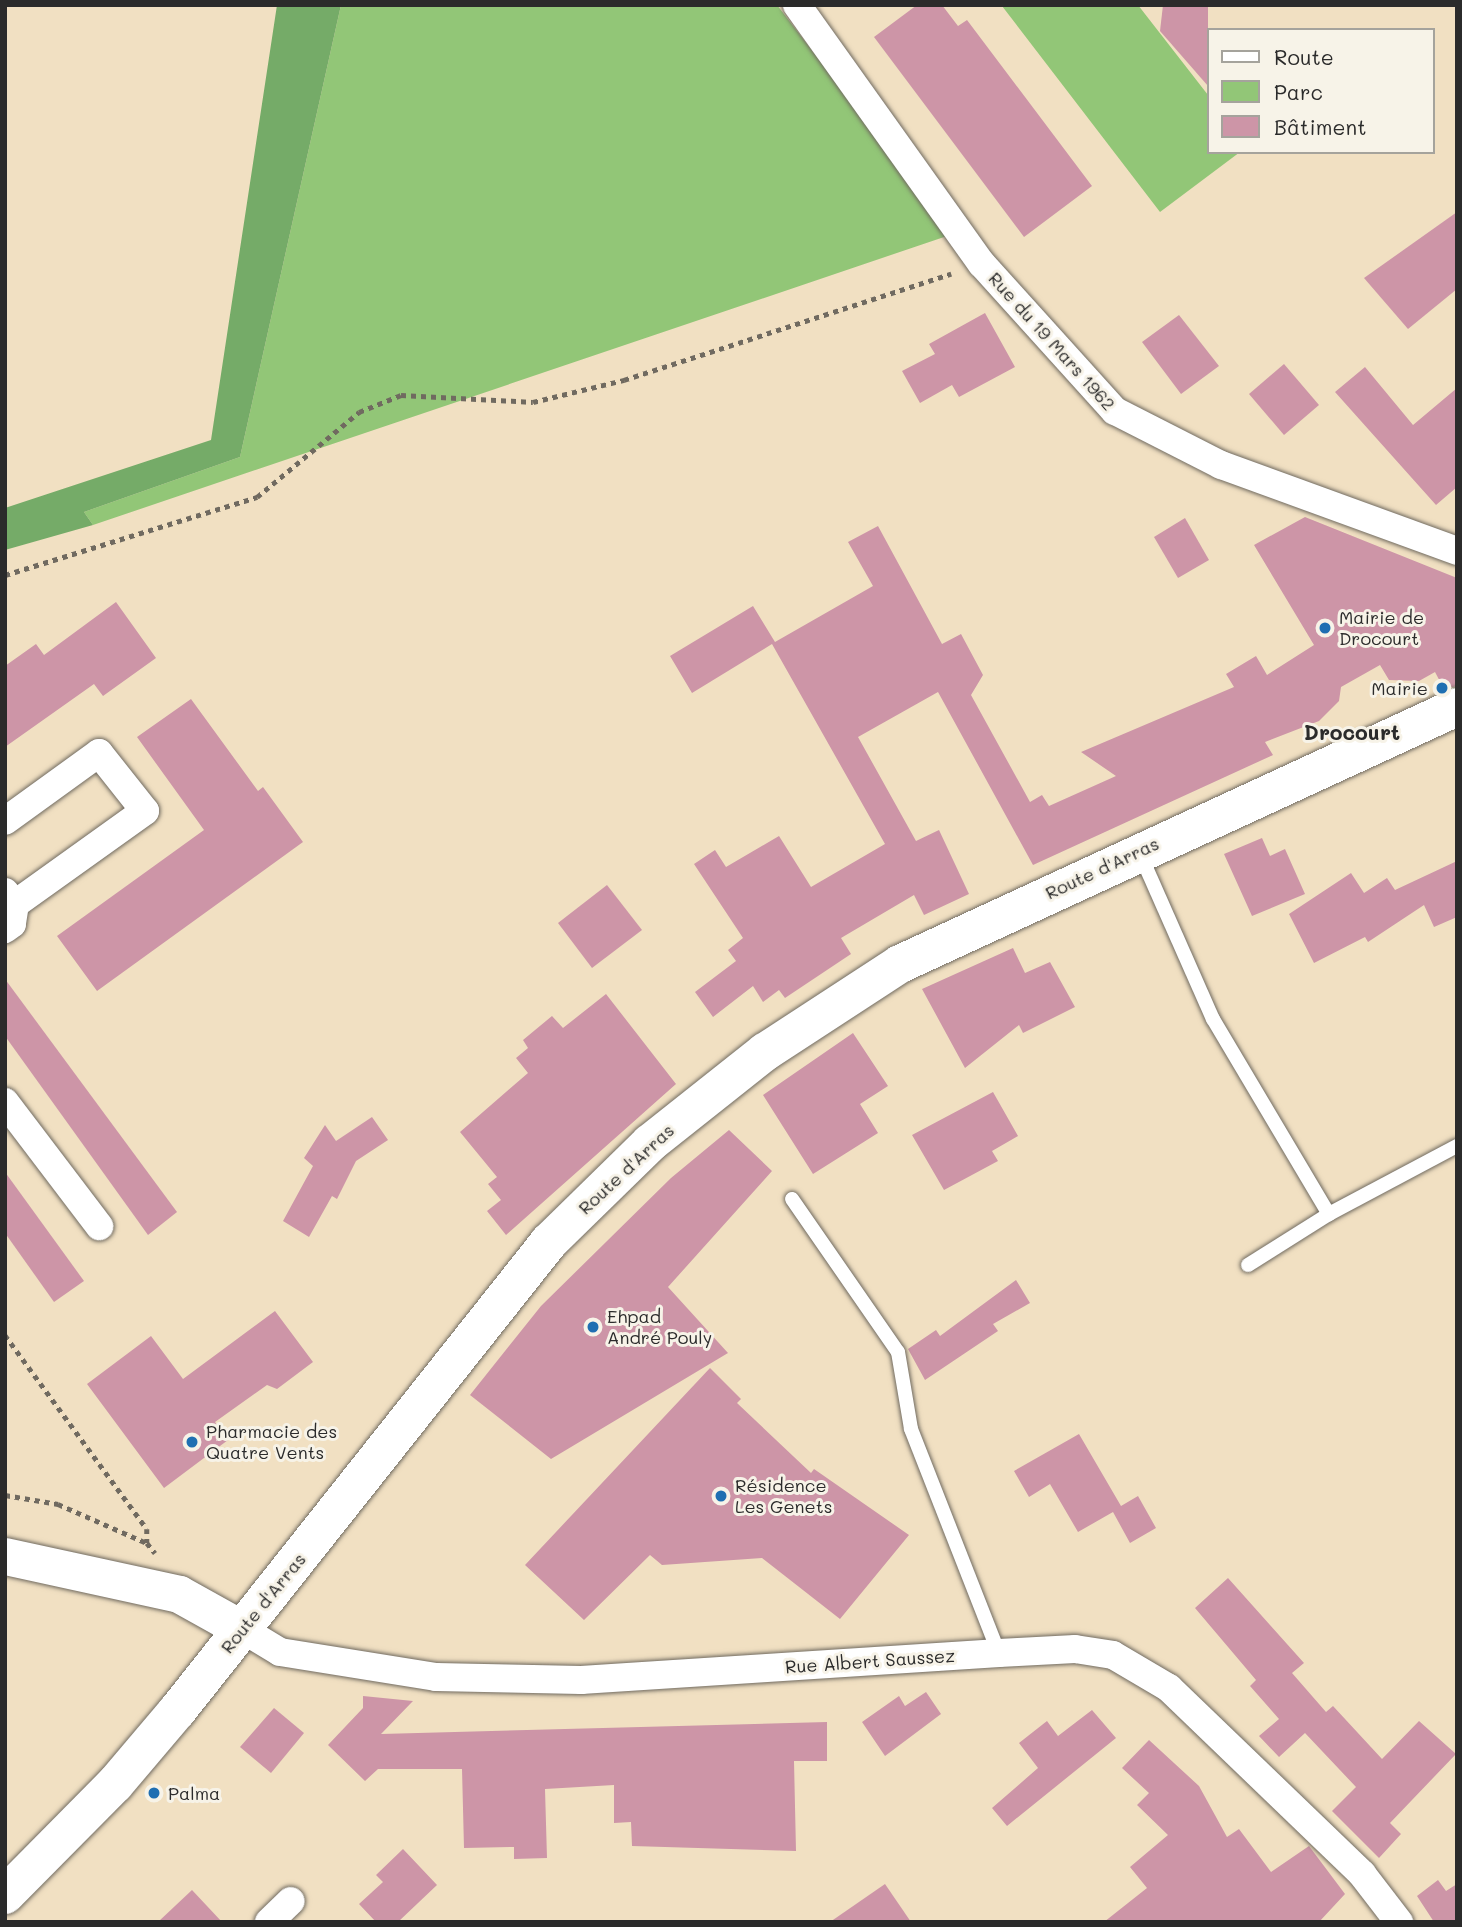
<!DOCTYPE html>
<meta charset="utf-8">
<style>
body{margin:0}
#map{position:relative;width:1462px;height:1927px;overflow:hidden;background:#f1e0c2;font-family:Mali,sans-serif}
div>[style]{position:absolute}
.green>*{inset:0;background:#92c677}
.forest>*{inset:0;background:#75ab68}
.building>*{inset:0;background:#cd95a7}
.path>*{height:4.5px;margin-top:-2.25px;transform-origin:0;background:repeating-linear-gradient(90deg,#706a60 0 5px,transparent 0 10px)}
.roads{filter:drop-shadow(0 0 2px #706a60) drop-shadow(0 0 2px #706a60)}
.service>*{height:14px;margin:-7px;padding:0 7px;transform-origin:7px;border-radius:7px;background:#fff}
.minor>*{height:28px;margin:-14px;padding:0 14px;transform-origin:14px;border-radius:14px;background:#fff}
.tertiary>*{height:37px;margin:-18.5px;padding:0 18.5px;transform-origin:18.5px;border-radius:18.5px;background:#fff}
.secondary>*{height:38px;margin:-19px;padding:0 19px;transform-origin:19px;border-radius:19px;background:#fff}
.dots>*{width:19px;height:19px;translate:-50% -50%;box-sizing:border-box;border:4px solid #f7f3e8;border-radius:50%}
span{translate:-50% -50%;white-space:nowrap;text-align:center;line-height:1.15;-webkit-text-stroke:6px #f7f3e8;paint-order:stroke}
.street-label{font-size:18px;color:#2b2b2b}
.poi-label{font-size:18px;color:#2b2b2b}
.left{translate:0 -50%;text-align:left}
.right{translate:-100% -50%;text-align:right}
.quarter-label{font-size:21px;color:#2b2b2b;font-weight:700}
.frame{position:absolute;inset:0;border:7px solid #2b2b2b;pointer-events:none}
.legend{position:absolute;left:1207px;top:28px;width:228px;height:126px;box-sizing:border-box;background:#f7f3e8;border:2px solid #a5a39c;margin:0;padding:9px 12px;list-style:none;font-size:21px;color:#2b2b2b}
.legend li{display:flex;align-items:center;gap:14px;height:35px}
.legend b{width:35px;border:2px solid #a5a39c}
</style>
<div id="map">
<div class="green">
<i style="clip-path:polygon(341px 5px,777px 5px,953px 234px,93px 525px,84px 512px,240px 457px)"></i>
<i style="clip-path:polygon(1138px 5px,1208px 95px,1208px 152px,1240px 152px,1160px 212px,1002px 6px)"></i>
</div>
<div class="forest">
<i style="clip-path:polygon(277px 5px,341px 5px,240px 457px,84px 512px,93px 525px,5px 550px,5px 508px,211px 440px)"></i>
</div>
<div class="building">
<i style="clip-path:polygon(917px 5px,942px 5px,958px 26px,967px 20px,1092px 186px,1024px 237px,874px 37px)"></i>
<i style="clip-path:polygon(1163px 5px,1208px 5px,1208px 86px,1160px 31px)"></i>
<i style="clip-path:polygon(1457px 212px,1457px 289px,1408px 329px,1364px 278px)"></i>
<i style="clip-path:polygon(985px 313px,1015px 367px,959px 397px,952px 385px,920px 403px,902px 371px,935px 354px,929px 344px)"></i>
<i style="clip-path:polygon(1179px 315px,1219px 366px,1181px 394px,1142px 342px)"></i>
<i style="clip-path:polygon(1284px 364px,1319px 405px,1284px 435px,1249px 394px)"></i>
<i style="clip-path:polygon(1365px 367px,1413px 425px,1457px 388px,1457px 487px,1436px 505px,1335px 392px)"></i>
<i style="clip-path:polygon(1305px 517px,1457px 578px,1457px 686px,1444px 689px,1435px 672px,1419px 681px,1389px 680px,1380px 665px,1341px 687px,1339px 701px,1319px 721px,1265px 742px,1273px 755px,1033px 865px,938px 692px,858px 737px,916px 841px,939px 830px,969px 894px,924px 915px,914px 895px,841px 938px,851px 954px,785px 998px,779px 990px,763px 1002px,753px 986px,713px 1017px,695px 992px,736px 961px,728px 950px,743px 938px,694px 864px,715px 850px,726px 867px,779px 836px,811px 887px,885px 844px,772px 644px,692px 693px,670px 656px,753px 606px,775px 642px,873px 586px,848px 542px,878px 526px,942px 644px,961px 634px,983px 675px,971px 695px,1030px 802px,1042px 795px,1049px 806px,1116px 776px,1081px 752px,1234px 687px,1226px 674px,1256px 656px,1267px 675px,1314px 645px,1254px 545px)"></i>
<i style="clip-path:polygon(1185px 518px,1209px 560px,1178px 578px,1154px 537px)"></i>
<i style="clip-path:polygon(116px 602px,156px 658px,103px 696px,94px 684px,5px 747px,5px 666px,36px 644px,44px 655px)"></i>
<i style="clip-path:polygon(191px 699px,258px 791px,263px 787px,303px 842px,97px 991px,57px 936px,204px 830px,137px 737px)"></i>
<i style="clip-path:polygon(1262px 838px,1270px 856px,1285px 849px,1305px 894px,1252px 916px,1224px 854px)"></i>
<i style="clip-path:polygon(1457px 861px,1457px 917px,1434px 927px,1424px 905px,1368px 942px,1365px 937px,1314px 963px,1289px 914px,1351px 873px,1364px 893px,1387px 878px,1395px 890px)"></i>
<i style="clip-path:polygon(607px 885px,642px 930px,592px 968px,558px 923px)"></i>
<i style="clip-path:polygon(1013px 948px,1025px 973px,1050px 962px,1075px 1007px,1023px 1033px,1019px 1025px,965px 1068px,922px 989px)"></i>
<i style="clip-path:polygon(5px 979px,177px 1212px,148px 1235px,5px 1036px)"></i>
<i style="clip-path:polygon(606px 994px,676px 1084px,506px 1235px,487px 1211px,501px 1200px,488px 1184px,497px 1177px,460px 1132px,528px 1073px,516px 1058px,528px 1048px,523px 1040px,552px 1016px,563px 1028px)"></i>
<i style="clip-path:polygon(853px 1033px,888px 1086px,860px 1104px,878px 1133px,813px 1174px,763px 1095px)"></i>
<i style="clip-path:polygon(993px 1092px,1018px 1136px,992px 1151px,998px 1161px,944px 1190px,912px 1135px)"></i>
<i style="clip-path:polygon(372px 1117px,388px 1140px,356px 1161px,337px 1199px,332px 1196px,309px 1237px,283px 1221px,313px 1166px,304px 1158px,325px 1125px,336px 1141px)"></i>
<i style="clip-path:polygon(729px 1130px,772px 1171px,668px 1287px,728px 1353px,551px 1459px,470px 1395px,541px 1306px,671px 1178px)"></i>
<i style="clip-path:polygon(5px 1172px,84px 1281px,54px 1302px,5px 1233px)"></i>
<i style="clip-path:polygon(1016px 1280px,1030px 1303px,993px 1324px,998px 1331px,925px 1380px,908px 1349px,936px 1330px,940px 1336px)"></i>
<i style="clip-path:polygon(275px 1311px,313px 1362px,277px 1389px,267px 1385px,215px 1422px,228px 1440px,164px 1488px,87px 1384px,151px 1336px,183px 1379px)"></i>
<i style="clip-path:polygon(710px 1368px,741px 1399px,737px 1403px,811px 1473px,814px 1469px,909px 1535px,840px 1619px,762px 1558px,662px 1565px,650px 1555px,584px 1620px,525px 1565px)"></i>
<i style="clip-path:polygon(1079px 1434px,1121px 1506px,1138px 1496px,1156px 1528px,1130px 1543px,1113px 1512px,1078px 1532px,1050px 1484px,1029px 1497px,1014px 1471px)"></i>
<i style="clip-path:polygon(1228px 1578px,1304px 1663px,1292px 1673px,1326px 1712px,1333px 1706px,1382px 1759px,1419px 1721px,1456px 1754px,1390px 1823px,1401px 1834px,1379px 1858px,1332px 1811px,1356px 1787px,1305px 1733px,1279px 1757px,1259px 1736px,1279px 1719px,1250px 1686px,1256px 1680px,1195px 1608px)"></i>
<i style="clip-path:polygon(926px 1692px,941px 1714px,885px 1756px,862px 1722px,899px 1696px,905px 1706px)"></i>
<i style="clip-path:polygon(363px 1696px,413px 1701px,381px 1734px,827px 1722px,827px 1761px,794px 1761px,796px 1851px,632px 1846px,631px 1822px,614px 1823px,614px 1785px,545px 1789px,547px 1858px,514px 1859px,514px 1847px,464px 1848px,462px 1769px,378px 1769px,365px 1781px,328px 1745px,363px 1708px)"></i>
<i style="clip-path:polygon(274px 1708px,304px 1733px,271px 1773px,240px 1747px)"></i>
<i style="clip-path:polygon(1092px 1710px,1116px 1738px,1007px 1826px,992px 1808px,1038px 1768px,1019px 1743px,1047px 1721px,1058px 1736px)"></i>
<i style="clip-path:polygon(1149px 1740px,1199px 1786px,1227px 1837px,1239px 1829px,1271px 1872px,1309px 1846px,1345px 1894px,1319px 1922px,1104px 1922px,1147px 1888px,1130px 1867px,1168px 1835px,1137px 1805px,1149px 1793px,1122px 1768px)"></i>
<i style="clip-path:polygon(403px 1849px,437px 1885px,398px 1922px,376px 1922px,359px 1904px,383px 1882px,376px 1875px)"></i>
<i style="clip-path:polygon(1438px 1880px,1446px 1891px,1457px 1884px,1457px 1922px,1434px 1922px,1417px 1896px)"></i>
<i style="clip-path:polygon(885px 1884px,911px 1922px,830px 1922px)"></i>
<i style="clip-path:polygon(192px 1890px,222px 1922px,158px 1922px)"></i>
</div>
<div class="path">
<i style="left:5px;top:575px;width:264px;rotate:-17.2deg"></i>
<i style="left:257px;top:497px;width:133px;rotate:-39.8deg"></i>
<i style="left:359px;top:412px;width:45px;rotate:-22deg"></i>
<i style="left:401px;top:395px;width:132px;rotate:3deg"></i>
<i style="left:533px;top:402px;width:94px;rotate:-13.6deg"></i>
<i style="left:624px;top:380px;width:344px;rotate:-18deg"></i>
<i style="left:5px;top:1335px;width:240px;rotate:53.8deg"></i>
<i style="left:147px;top:1529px;width:14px;rotate:90deg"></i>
<i style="left:5px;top:1495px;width:54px;rotate:9.6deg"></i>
<i style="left:58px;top:1504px;width:97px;rotate:23.7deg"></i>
<i style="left:147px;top:1543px;width:13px;rotate:51deg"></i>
</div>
<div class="roads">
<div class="service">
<i style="left:1141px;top:856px;width:178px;rotate:66.2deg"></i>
<i style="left:1213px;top:1019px;width:227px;rotate:59.3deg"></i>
<i style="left:1329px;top:1214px;width:145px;rotate:-28deg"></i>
<i style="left:792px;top:1199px;width:186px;rotate:55.3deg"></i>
<i style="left:898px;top:1352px;width:78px;rotate:80.4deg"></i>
<i style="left:911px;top:1429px;width:241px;rotate:68.6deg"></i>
<i style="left:1248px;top:1265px;width:96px;rotate:-32.2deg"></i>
</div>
<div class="minor">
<i style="left:797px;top:5px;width:318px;rotate:54.5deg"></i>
<i style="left:982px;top:264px;width:198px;rotate:47.9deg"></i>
<i style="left:1115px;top:411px;width:119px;rotate:27deg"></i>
<i style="left:1221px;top:465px;width:251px;rotate:20deg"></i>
<i style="left:5px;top:821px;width:116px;rotate:-35.9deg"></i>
<i style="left:99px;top:753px;width:74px;rotate:51.6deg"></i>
<i style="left:145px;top:811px;width:160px;rotate:144.4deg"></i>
<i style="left:5px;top:892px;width:16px;rotate:50deg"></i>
<i style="left:15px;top:904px;width:20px;rotate:99deg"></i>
<i style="left:12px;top:924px;width:9px;rotate:144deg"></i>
<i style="left:5px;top:1102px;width:156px;rotate:52.8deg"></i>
<i style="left:242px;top:1629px;width:44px;rotate:31.2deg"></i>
<i style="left:280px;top:1652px;width:158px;rotate:9.1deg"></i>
<i style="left:436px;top:1677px;width:145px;rotate:1.2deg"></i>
<i style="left:581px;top:1680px;width:419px;rotate:-3.7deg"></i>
<i style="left:999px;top:1653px;width:76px;rotate:-3deg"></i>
<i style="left:1075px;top:1649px;width:38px;rotate:9deg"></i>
<i style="left:1113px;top:1655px;width:65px;rotate:30.5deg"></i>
<i style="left:1169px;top:1688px;width:268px;rotate:43.9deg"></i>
<i style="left:1362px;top:1874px;width:61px;rotate:52.4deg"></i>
<i style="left:269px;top:1922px;width:30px;rotate:-44deg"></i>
</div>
<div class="tertiary">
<i style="left:5px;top:1556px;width:178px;rotate:12.3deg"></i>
<i style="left:179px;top:1594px;width:72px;rotate:29.1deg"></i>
</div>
<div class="secondary">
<i style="left:5px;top:1895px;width:156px;rotate:-45.3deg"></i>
<i style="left:115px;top:1784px;width:96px;rotate:-49.7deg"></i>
<i style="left:177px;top:1711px;width:599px;rotate:-51.58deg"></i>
<i style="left:549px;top:1242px;width:141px;rotate:-44.4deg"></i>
<i style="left:650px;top:1143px;width:147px;rotate:-38.4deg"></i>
<i style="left:765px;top:1052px;width:161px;rotate:-33.1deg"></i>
<i style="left:900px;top:964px;width:613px;rotate:-24.77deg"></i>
</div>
</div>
<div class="dots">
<i style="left:1325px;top:628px;background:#1f6fb2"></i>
<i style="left:1442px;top:688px;background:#1f6fb2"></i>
<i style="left:593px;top:1327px;background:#1f6fb2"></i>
<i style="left:192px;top:1442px;background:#1f6fb2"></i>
<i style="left:721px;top:1496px;background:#1f6fb2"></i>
<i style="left:154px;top:1793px;background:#1f6fb2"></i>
</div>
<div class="street-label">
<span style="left:1052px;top:341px;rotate:48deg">Rue du 19 Mars 1962</span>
<span style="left:1102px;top:868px;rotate:-25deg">Route d'Arras</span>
<span style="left:626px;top:1169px;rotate:-43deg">Route d'Arras</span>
<span style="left:263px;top:1603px;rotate:-51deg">Route d'Arras</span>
<span style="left:870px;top:1661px;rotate:-4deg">Rue Albert Saussez</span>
</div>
<div class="poi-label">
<span class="left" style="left:1339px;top:628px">Mairie de<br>Drocourt</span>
<span class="right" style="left:1428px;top:688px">Mairie</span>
<span class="left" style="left:607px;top:1327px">Ehpad<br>André Pouly</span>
<span class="left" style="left:206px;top:1442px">Pharmacie des<br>Quatre Vents</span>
<span class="left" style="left:735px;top:1496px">Résidence<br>Les Genets</span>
<span class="left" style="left:168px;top:1793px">Palma</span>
</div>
<div class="quarter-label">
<span style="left:1352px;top:732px">Drocourt</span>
</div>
<div class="frame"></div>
<ul class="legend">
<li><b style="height:9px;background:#fff"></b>Route</li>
<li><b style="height:19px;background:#92c677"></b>Parc</li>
<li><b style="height:19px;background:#cd95a7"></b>Bâtiment</li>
</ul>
</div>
